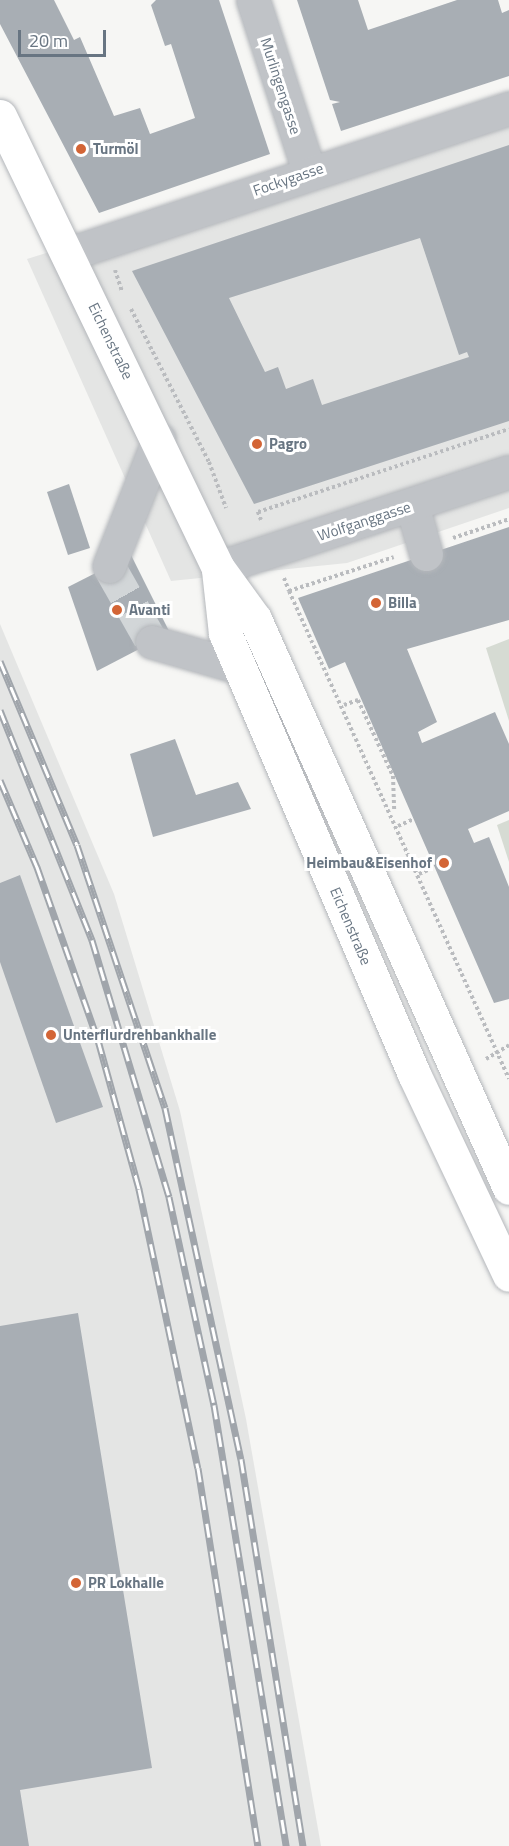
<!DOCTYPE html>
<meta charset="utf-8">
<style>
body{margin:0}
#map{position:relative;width:509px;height:1846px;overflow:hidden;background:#f6f6f4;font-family:"Titillium Web",sans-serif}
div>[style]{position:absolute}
.built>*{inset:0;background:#e4e5e4}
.green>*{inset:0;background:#d6dbd3}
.building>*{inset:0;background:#a8aeb4}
.minor-tunnel>*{height:33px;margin-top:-16.5px;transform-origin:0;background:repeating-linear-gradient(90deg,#d2d6d8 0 33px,transparent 0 49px)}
.path>*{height:4px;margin-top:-2px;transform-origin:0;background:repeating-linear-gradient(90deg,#babcbf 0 3px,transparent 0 6px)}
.roads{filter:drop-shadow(0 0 2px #b4b7bb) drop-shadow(0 0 2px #b4b7bb)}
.minor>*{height:33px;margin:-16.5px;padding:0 16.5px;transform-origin:16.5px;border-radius:16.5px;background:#c0c3c7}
.major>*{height:33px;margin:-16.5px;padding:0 16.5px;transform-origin:16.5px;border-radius:16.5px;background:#fff}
.rail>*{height:7px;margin-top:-3.5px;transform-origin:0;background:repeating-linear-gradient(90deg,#fff 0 14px,#a0a5ab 0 28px);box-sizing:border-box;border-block:2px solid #a0a5ab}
.dots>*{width:16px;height:16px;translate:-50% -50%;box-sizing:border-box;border:3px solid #fff;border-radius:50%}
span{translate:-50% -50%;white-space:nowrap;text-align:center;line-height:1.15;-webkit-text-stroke:6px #fff;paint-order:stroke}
.street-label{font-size:15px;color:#687582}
.poi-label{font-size:15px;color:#687582;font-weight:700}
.left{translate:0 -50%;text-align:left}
.right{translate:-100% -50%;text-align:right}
.scale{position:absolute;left:18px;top:30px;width:88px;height:27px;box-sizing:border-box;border:3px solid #687582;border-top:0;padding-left:8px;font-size:18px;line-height:21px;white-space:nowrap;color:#687582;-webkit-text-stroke:4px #fff;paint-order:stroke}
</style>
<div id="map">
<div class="built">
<i style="clip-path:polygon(509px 108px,509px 508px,347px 563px,171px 581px,27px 259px)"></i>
<i style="clip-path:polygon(0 624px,114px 894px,180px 1111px,246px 1419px,321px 1846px,0 1846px)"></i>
</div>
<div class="green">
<i style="clip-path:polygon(509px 639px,509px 721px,486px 648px)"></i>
<i style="clip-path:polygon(509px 820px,509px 862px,497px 825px)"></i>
</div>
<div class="building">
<i style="clip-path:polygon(0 0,54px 0,74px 40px,80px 37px,114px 116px,140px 108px,150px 134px,195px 118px,171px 44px,165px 46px,151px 5px,156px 0,219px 0,270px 154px,99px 213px,0 24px)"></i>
<i style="clip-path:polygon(297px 0,358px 0,368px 30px,457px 0,498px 0,502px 13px,509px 10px,509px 76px,341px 131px,332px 104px,340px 102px,330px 100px)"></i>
<i style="clip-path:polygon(evenodd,509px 145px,509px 421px,254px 504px,132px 271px,509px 145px,420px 238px,459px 355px,467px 352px,469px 357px,322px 405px,313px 379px,286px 389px,278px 367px,265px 372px,229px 298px,420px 238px)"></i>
<i style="clip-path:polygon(69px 484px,90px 548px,68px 555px,47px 492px)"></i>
<i style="clip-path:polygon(509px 527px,509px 620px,407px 649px,437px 722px,418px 732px,422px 743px,495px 712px,509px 744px,509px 811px,468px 829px,474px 843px,489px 837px,509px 887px,509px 999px,494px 1003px,345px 662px,329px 669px,298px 598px)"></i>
<i style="clip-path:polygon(131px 555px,170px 633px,97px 671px,68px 587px)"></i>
<i style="clip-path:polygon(175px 739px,196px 795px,238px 782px,251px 809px,153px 837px,130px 754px)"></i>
<i style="clip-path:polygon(20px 875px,103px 1107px,56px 1123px,0 962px,0 883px)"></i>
<i style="clip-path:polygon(78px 1313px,152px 1768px,20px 1790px,29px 1846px,0 1846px,0 1326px)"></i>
</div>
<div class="minor-tunnel">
<i style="left:109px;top:566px;width:87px;rotate:60.5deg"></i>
</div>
<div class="path">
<i style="left:115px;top:270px;width:22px;rotate:72deg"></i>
<i style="left:131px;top:309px;width:172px;rotate:63deg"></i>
<i style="left:209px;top:462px;width:49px;rotate:69.7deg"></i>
<i style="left:261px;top:520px;width:9px;rotate:-111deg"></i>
<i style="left:258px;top:512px;width:264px;rotate:-18.3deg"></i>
<i style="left:453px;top:538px;width:59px;rotate:-18.7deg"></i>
<i style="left:284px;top:578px;width:14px;rotate:69deg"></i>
<i style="left:289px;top:591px;width:110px;rotate:-17.9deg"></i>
<i style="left:289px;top:591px;width:535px;rotate:65.73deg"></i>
<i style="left:344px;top:705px;width:15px;rotate:-20deg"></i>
<i style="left:358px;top:700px;width:84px;rotate:65.3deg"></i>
<i style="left:393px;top:776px;width:36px;rotate:88deg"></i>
<i style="left:398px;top:826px;width:17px;rotate:-24deg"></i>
<i style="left:419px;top:874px;width:17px;rotate:-24deg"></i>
<i style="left:486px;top:1059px;width:27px;rotate:-31deg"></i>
</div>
<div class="roads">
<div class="minor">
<i style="left:253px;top:0;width:180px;rotate:71.9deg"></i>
<i style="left:68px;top:254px;width:465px;rotate:-18.3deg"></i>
<i style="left:412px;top:505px;width:51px;rotate:74.1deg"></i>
<i style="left:109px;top:566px;width:136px;rotate:-68.5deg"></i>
<i style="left:218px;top:568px;width:306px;rotate:-18.3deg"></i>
<i style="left:152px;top:642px;width:91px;rotate:16deg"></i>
</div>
<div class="major">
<i style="left:0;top:116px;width:502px;rotate:64.25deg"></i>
<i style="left:218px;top:568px;width:63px;rotate:54deg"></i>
<i style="left:255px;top:619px;width:623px;rotate:65.94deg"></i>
<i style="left:218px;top:570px;width:63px;rotate:83.7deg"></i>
<i style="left:225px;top:633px;width:480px;rotate:66.8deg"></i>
<i style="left:414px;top:1074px;width:222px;rotate:64.7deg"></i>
</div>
</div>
<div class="rail">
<i style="left:0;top:661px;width:199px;rotate:67.3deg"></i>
<i style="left:77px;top:845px;width:277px;rotate:71.5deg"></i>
<i style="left:165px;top:1108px;width:359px;rotate:77.8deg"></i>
<i style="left:241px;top:1459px;width:392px;rotate:80.9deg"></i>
<i style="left:0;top:710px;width:248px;rotate:68.2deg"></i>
<i style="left:92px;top:940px;width:268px;rotate:73.3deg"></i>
<i style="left:169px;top:1197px;width:213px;rotate:77.8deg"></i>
<i style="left:214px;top:1405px;width:447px;rotate:80.7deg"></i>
<i style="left:0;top:780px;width:95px;rotate:67deg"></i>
<i style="left:37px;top:867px;width:183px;rotate:70.6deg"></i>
<i style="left:98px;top:1040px;width:155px;rotate:74.6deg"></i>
<i style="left:139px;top:1189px;width:285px;rotate:78.1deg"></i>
<i style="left:198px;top:1468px;width:383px;rotate:81deg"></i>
</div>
<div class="dots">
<i style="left:81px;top:149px;background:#d36536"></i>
<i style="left:257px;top:444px;background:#d36536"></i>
<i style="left:376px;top:603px;background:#d36536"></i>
<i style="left:117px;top:610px;background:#d36536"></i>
<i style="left:444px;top:863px;background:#d36536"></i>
<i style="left:51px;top:1035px;background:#d36536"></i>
<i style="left:76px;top:1583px;background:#d36536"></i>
</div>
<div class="street-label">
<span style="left:281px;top:86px;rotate:72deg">Murlingengasse</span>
<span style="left:288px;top:179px;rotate:-19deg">Fockygasse</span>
<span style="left:111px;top:341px;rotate:64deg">Eichenstraße</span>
<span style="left:364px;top:521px;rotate:-18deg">Wolfganggasse</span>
<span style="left:351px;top:926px;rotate:67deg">Eichenstraße</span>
</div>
<div class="poi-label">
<span class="left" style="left:93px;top:149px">Turmöl</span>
<span class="left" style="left:269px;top:444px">Pagro</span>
<span class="left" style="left:388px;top:603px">Billa</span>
<span class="left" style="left:129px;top:610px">Avanti</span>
<span class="right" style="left:432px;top:863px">Heimbau&amp;Eisenhof</span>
<span class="left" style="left:63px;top:1035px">Unterflurdrehbankhalle</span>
<span class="left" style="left:88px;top:1583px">PR Lokhalle</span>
</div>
<div class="scale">20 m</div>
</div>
